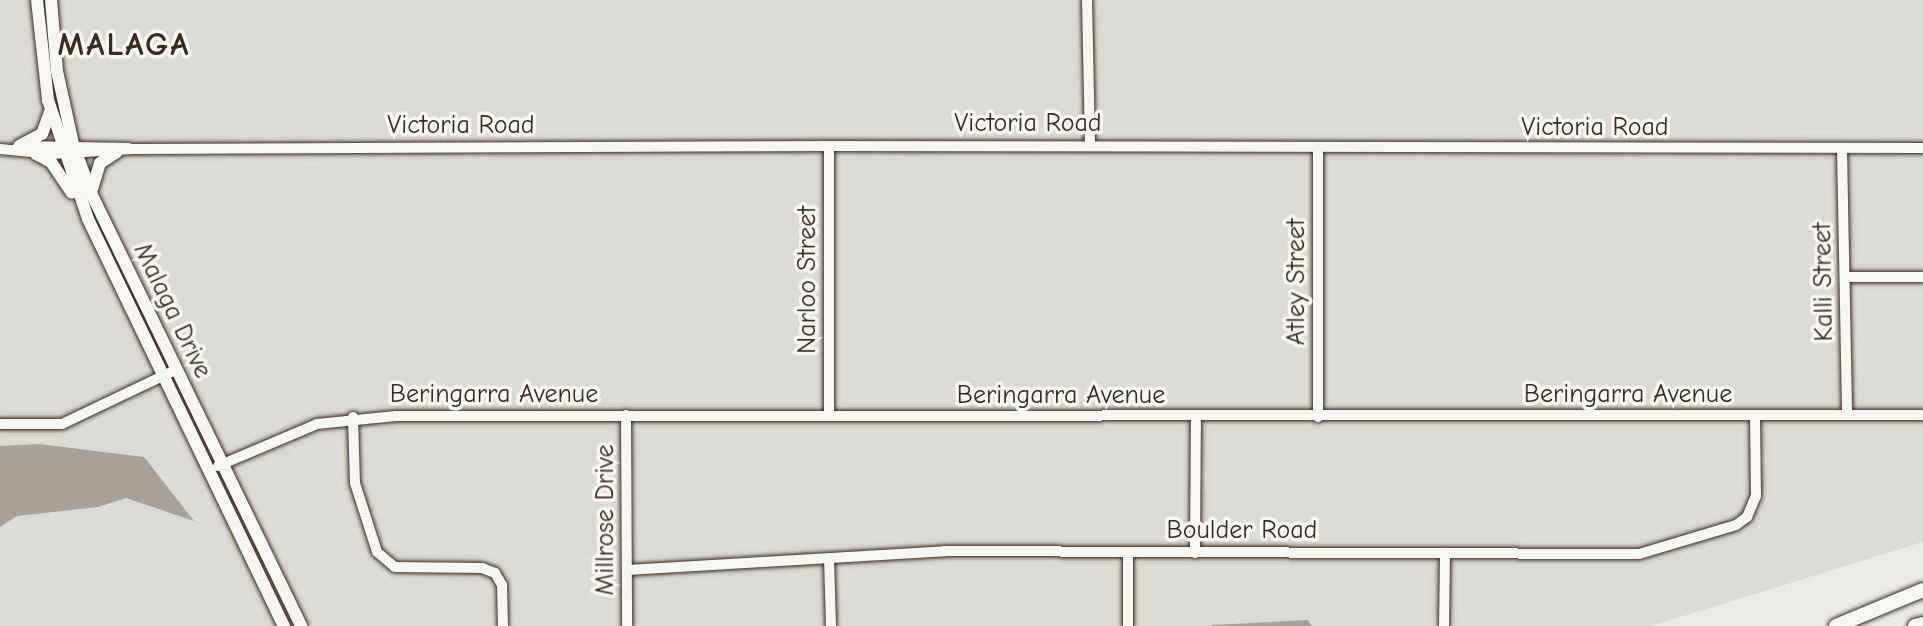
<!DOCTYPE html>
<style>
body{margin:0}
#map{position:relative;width:1923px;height:626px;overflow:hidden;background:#ebeae5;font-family:"Comic Neue",sans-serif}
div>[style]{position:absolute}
.built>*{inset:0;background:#dcdad4}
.water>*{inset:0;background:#a8a198}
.roads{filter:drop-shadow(0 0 2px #3b2a1e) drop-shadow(0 0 2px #3b2a1e)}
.minor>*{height:10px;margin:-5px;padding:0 5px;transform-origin:5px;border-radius:5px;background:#f6f6f2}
.major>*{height:12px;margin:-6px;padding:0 6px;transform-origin:6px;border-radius:6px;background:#f6f6f2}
.highway>*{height:14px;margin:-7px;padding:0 7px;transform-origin:7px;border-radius:7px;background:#f6f6f2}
span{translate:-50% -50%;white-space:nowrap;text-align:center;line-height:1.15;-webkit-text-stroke:7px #f6f6f2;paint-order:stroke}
.street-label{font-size:26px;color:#3b2a1e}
.district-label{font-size:33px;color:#3b2a1e;font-weight:700;letter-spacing:2px}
</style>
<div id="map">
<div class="built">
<i style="clip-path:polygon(0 0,1923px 0,1923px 542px,1651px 626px,0 626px)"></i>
</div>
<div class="water">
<i style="clip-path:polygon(39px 444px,144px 457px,194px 521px,126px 498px,98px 507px,17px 516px,0 527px,0 446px)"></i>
<i style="clip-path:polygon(1308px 620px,1312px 626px,1212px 626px,1212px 625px)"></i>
</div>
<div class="roads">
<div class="minor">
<i style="left:1087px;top:0;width:145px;rotate:88.8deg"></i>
<i style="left:22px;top:146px;width:107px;rotate:1.1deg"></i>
<i style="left:829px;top:146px;width:269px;rotate:90deg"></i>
<i style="left:1318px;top:148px;width:269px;rotate:90deg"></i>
<i style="left:0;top:149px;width:52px;rotate:5.5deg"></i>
<i style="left:52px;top:154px;width:81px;rotate:-3.5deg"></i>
<i style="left:133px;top:149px;width:696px;rotate:-0.25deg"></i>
<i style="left:829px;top:146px;width:1094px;rotate:0.1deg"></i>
<i style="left:1842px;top:149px;width:266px;rotate:88.9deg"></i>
<i style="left:1845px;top:277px;width:78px"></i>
<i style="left:626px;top:415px;width:211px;rotate:89.7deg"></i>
<i style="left:353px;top:417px;width:66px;rotate:88.3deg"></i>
<i style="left:355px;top:483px;width:72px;rotate:72.3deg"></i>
<i style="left:377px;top:552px;width:23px;rotate:40deg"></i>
<i style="left:395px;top:567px;width:87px;rotate:0.7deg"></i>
<i style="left:482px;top:568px;width:14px;rotate:21deg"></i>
<i style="left:495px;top:573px;width:14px;rotate:60deg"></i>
<i style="left:502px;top:585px;width:41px;rotate:88.6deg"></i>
<i style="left:0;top:424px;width:62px"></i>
<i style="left:62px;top:424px;width:125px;rotate:-25.5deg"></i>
<i style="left:218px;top:466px;width:108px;rotate:-23deg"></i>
<i style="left:317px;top:424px;width:79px;rotate:-5.8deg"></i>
<i style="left:396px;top:416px;width:1527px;rotate:-0.04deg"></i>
<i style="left:1128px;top:552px;width:74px;rotate:90deg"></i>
<i style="left:1195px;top:553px;width:135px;rotate:-89.6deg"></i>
<i style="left:829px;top:558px;width:68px;rotate:88.3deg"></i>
<i style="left:628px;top:570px;width:317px;rotate:-3.4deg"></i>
<i style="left:944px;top:551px;width:695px;rotate:0.25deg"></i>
<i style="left:1639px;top:554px;width:101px;rotate:-16.6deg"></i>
<i style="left:1736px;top:525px;width:14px;rotate:-36deg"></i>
<i style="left:1747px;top:517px;width:23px;rotate:-67deg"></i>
<i style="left:1756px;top:496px;width:80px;rotate:-90.7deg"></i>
<i style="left:1444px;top:626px;width:73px;rotate:-89.2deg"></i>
</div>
<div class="major">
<i style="left:37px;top:0;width:101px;rotate:83.7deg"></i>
<i style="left:48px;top:100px;width:126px;rotate:71.4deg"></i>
<i style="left:88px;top:219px;width:452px;rotate:64.3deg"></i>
<i style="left:51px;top:0;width:71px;rotate:85.2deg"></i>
<i style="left:57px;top:71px;width:75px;rotate:77.6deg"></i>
<i style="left:73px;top:144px;width:54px;rotate:69.6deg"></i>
<i style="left:92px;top:195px;width:479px;rotate:64.1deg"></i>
<i style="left:19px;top:146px;width:26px;rotate:-28deg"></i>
<i style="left:42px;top:134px;width:23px;rotate:-70deg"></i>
<i style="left:36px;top:154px;width:17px;rotate:28deg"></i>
<i style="left:51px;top:162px;width:37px;rotate:56deg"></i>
<i style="left:92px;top:189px;width:27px;rotate:-73deg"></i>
<i style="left:100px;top:163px;width:20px;rotate:-33deg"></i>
</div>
<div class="highway">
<i style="left:1836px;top:626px;width:94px;rotate:-22.5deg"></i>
<i style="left:1915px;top:626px;width:8px;rotate:-14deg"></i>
</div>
</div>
<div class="street-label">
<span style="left:1028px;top:124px">Victoria Road</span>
<span style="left:461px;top:126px">Victoria Road</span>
<span style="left:1595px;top:128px">Victoria Road</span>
<span style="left:808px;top:280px;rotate:-90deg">Narloo Street</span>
<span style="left:1297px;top:282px;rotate:-90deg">Atley Street</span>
<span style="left:1824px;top:282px;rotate:-91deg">Kalli Street</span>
<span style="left:172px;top:311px;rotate:64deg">Malaga Drive</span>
<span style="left:494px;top:395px">Beringarra Avenue</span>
<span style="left:1628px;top:395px">Beringarra Avenue</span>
<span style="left:1061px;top:396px">Beringarra Avenue</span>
<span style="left:606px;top:520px;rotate:-90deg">Millrose Drive</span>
<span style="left:1242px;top:531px">Boulder Road</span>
</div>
<div class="district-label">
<span style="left:124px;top:45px">MALAGA</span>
</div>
</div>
